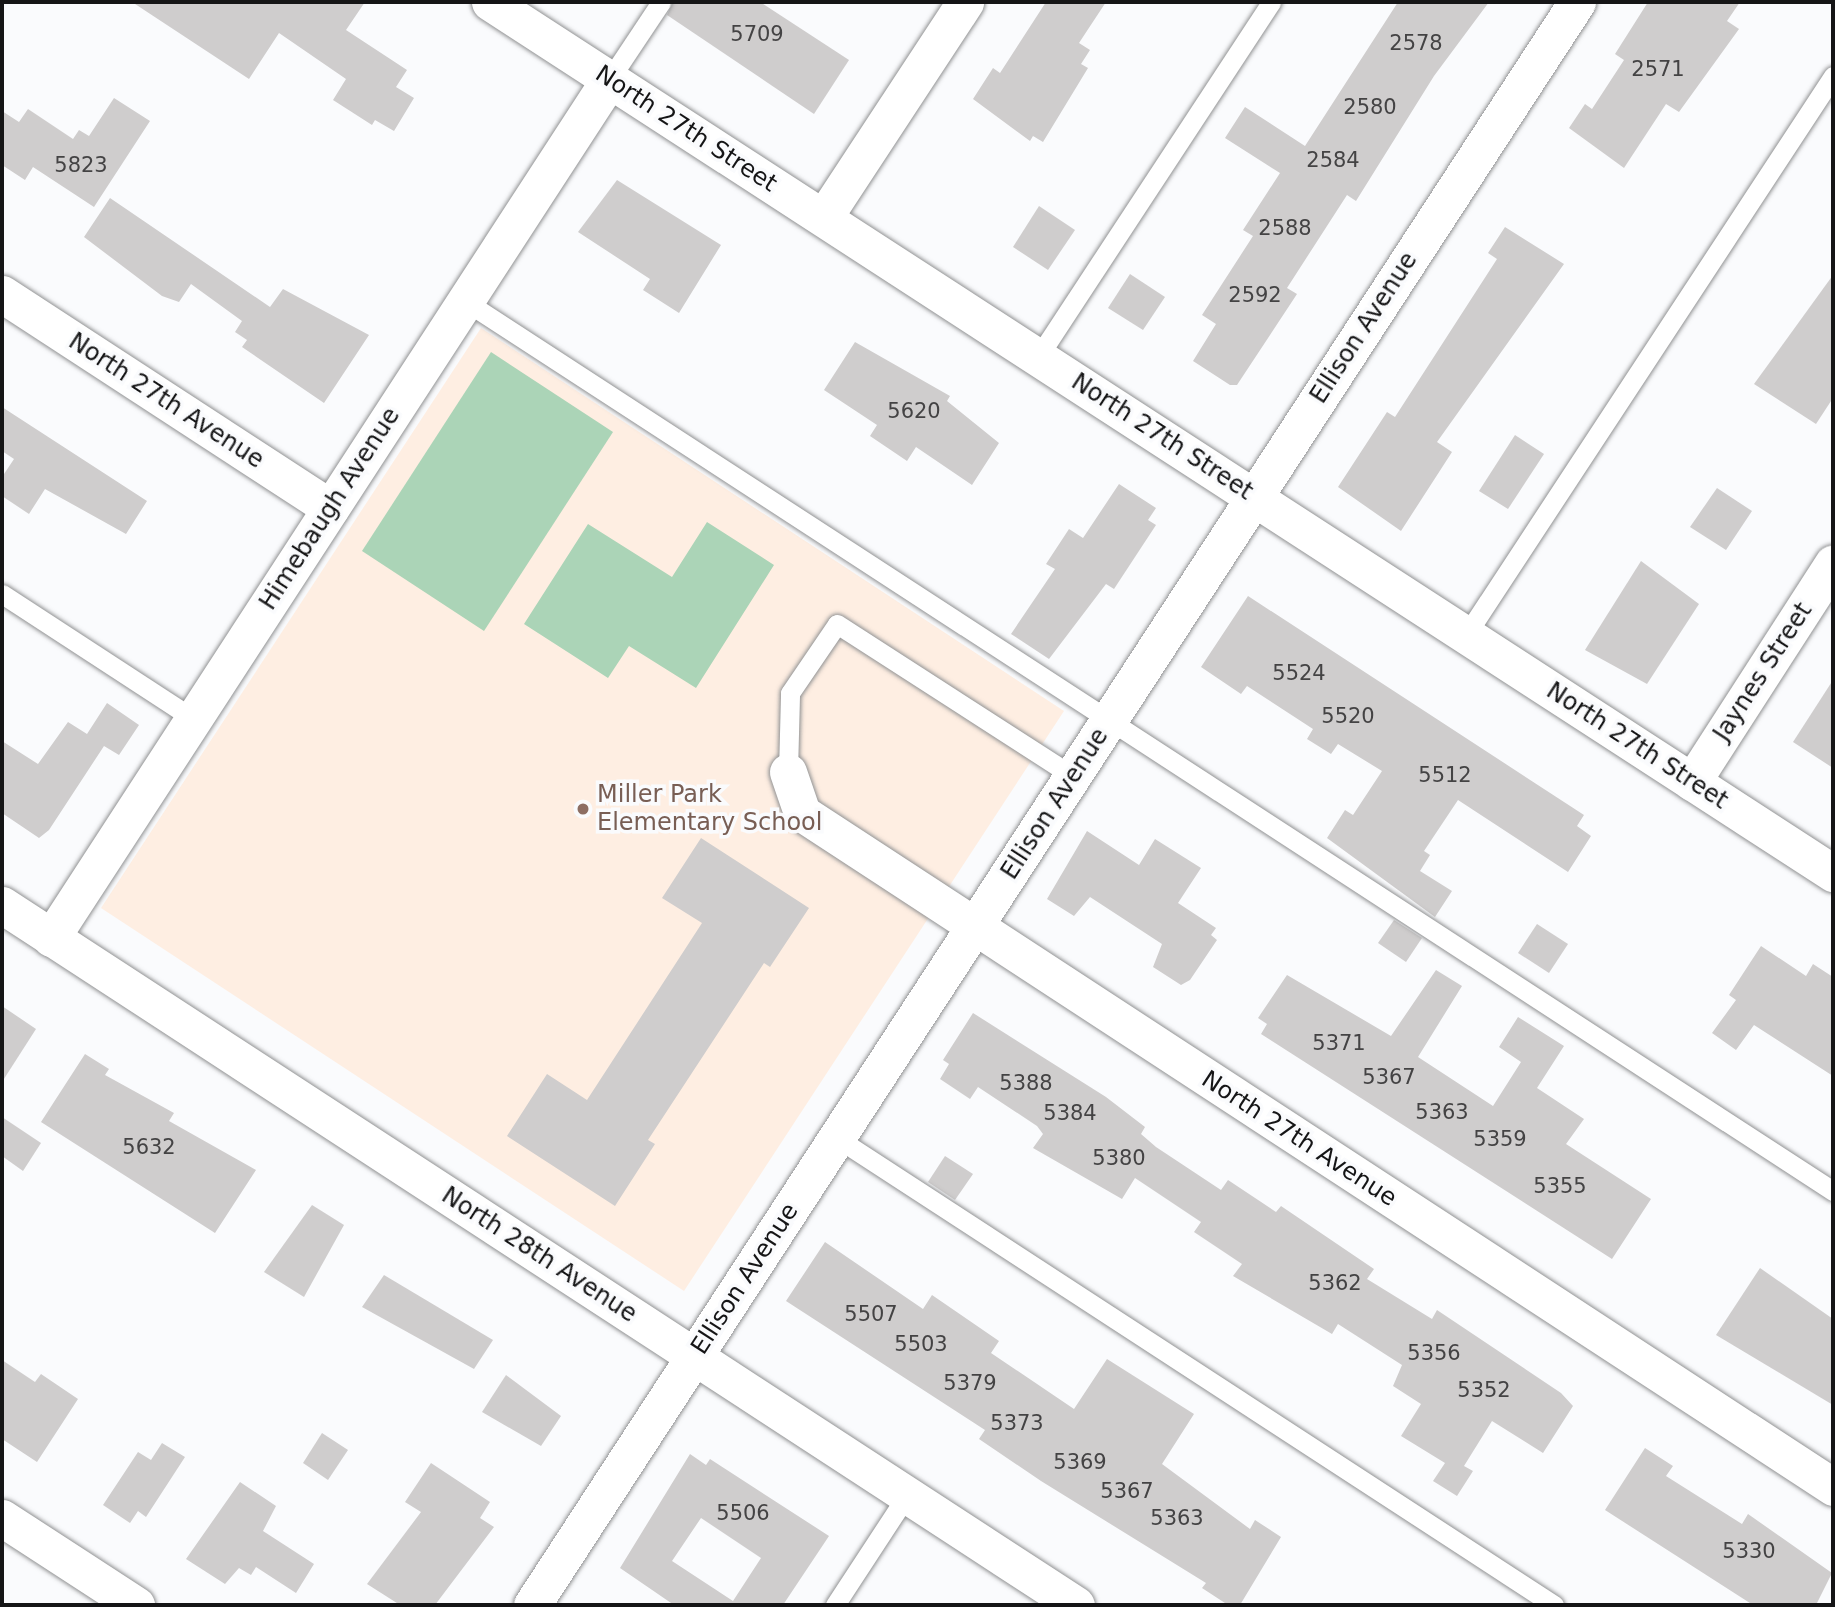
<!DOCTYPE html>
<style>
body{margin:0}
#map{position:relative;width:1835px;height:1607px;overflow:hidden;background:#fafbfd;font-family:"DejaVu Sans",sans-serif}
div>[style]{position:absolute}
.education>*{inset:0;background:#feeee2}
.green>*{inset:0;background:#abd4b7}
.building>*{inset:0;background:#cfcdcd}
.roads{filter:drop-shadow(0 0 2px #919293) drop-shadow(0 0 2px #919293)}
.lane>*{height:19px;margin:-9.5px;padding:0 9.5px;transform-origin:9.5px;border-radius:9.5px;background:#fff}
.street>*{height:37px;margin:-18.5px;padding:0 18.5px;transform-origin:18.5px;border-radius:18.5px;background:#fff}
.dots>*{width:19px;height:19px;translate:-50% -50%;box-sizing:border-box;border:4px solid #fafbfd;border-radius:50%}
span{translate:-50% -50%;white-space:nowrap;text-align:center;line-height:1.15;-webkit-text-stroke:7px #fafbfd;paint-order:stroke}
.number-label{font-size:21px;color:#444344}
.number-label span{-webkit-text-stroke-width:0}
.street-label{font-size:24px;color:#151516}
.education-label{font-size:24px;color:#785e54}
.left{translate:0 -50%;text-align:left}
.frame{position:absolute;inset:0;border:4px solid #151516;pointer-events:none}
</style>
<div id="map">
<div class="education">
<i style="clip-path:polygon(481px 328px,1064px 711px,684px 1291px,101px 908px)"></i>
</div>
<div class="green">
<i style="clip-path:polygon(491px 352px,613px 432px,484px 631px,362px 551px)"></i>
<i style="clip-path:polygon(707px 522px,774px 565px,696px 688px,629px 646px,608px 678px,524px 624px,588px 524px,672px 577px)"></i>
</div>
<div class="building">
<i style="clip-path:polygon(132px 2px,365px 2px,346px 30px,407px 70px,396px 87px,414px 98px,394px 131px,375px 120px,372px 125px,333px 100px,346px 79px,279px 33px,249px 79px)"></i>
<i style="clip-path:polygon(673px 2px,760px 2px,849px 60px,814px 114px,667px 15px)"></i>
<i style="clip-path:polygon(1046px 2px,1106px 2px,1079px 43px,1090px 50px,1081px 64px,1088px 68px,1043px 142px,1033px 136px,1030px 141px,973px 99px,993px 68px,1000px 73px)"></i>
<i style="clip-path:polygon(1398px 2px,1489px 2px,1434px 76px,1356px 201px,1347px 195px,1287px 288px,1297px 294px,1237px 385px,1230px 385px,1193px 361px,1216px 324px,1202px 315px,1253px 236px,1243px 230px,1280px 173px,1225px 138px,1245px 107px,1305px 146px)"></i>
<i style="clip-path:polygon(1648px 2px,1740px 2px,1727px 21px,1739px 29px,1679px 112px,1666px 104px,1624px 168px,1569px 128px,1585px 104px,1592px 109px,1624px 60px,1615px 54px)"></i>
<i style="clip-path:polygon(114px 98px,150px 121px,94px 207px,33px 167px,25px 180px,2px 165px,2px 111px,19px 122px,28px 109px,73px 139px,79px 130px,89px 136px)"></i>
<i style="clip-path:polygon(617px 180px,721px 245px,679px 313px,643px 290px,650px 279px,578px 232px)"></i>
<i style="clip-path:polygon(110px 198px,270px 307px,283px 289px,369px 335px,324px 403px,242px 347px,247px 340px,235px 332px,242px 321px,191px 284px,179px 302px,162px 296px,84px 237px)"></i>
<i style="clip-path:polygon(1039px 206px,1075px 230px,1048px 270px,1013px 247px)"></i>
<i style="clip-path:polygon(1505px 227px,1564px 264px,1437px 442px,1452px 452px,1401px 531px,1338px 487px,1387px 412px,1395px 417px,1497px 259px,1488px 253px)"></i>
<i style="clip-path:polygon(1130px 274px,1165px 297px,1143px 330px,1108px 308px)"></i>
<i style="clip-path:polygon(1833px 275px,1833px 398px,1816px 424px,1754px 384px)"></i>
<i style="clip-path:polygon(855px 342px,950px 396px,947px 401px,999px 443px,972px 485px,916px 447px,907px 461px,870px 436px,877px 425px,824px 390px)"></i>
<i style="clip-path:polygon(2px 407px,147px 501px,126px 534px,45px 489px,29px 514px,2px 496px,2px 477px,14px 459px,2px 451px)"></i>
<i style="clip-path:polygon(1515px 435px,1544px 454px,1508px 509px,1479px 491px)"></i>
<i style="clip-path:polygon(1119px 484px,1156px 508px,1148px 520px,1156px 525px,1114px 589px,1106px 584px,1049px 659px,1011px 634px,1055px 569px,1046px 564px,1069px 529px,1083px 538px)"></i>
<i style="clip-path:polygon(1717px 488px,1752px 511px,1726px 550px,1690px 527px)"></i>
<i style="clip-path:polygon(1641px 561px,1699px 604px,1647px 684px,1585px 650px)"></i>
<i style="clip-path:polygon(1248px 596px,1584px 815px,1577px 826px,1591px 836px,1568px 872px,1458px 800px,1424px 851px,1430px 855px,1420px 871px,1452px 891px,1435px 917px,1327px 838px,1345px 810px,1353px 815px,1382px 771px,1338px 744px,1331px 754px,1307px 739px,1313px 729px,1247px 686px,1241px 694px,1201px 667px)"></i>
<i style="clip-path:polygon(1833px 680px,1833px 768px,1793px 742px)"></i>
<i style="clip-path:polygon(107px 703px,139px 725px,119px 755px,104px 746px,49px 830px,39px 838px,2px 813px,2px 741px,38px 764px,68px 722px,87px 734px)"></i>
<i style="clip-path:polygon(1087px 831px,1139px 865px,1155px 839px,1201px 868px,1178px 903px,1216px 928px,1211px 935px,1217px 940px,1190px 980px,1181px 985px,1153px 967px,1162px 944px,1090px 897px,1074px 916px,1047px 899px)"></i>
<i style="clip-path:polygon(701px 838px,809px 908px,770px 967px,764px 963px,648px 1140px,655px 1144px,615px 1206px,507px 1136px,547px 1074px,587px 1100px,702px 923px,662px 898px)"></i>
<i style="clip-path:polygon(1394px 920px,1422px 938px,1406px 962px,1378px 943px)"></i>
<i style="clip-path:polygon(1537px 924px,1568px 944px,1549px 973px,1518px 953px)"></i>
<i style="clip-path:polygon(1761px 946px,1806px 976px,1813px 964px,1833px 977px,1833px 1076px,1754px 1025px,1736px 1050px,1712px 1033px,1736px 1000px,1729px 995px)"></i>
<i style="clip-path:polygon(1436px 970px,1462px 986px,1418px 1057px,1493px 1106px,1521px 1062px,1499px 1047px,1518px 1017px,1564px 1046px,1537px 1088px,1584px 1119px,1566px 1144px,1651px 1199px,1612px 1259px,1261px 1034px,1267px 1024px,1258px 1018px,1287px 975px,1391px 1036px)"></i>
<i style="clip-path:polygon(2px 1006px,36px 1029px,2px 1082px)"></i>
<i style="clip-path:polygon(973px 1013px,1106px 1097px,1145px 1127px,1141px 1134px,1156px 1147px,1221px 1190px,1228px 1180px,1276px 1212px,1281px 1206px,1374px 1269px,1367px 1279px,1432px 1319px,1437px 1310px,1561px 1393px,1573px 1406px,1543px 1453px,1492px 1421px,1464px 1466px,1473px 1471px,1457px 1496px,1433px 1481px,1445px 1463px,1401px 1436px,1421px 1404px,1393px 1386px,1402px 1365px,1338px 1324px,1332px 1334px,1233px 1276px,1242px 1264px,1194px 1232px,1201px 1222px,1135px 1178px,1122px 1199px,1033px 1148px,1043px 1134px,1037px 1126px,978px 1087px,970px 1099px,940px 1079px,949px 1064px,943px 1060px)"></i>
<i style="clip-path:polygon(85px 1054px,109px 1069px,105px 1075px,174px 1113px,169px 1121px,256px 1170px,215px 1233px,41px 1122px)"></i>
<i style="clip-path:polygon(2px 1117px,41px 1143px,23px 1171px,2px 1156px)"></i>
<i style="clip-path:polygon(945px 1156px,973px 1174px,955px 1200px,928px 1182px)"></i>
<i style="clip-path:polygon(312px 1205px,344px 1225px,304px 1297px,264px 1272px)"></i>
<i style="clip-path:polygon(825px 1242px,923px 1309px,932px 1295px,999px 1341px,991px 1353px,1074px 1409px,1107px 1359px,1194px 1414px,1162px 1464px,1250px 1529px,1255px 1520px,1281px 1537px,1240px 1605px,1228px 1605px,1202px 1588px,1206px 1583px,1041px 1481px,979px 1439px,985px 1430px,786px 1301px)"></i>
<i style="clip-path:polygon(1760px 1268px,1833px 1319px,1833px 1405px,1716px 1335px)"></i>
<i style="clip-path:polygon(384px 1275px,493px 1340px,474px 1369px,362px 1307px)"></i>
<i style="clip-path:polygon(2px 1360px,35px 1382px,41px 1374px,78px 1399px,37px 1462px,2px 1439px)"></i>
<i style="clip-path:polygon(506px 1375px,561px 1416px,541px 1446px,482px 1412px)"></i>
<i style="clip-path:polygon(322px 1433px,348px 1450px,328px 1480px,303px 1463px)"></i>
<i style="clip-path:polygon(162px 1443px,185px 1457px,146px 1517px,138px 1511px,130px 1523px,103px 1505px,138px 1452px,151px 1460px)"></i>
<i style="clip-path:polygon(1645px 1448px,1673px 1466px,1666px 1476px,1742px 1524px,1748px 1514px,1832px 1573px,1816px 1605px,1753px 1605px,1605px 1510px)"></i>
<i style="clip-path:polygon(evenodd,690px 1454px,706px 1465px,710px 1459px,829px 1536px,783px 1605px,674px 1605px,620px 1568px,690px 1454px,701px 1518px,761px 1558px,733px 1601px,672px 1561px,701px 1518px)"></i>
<i style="clip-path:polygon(431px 1463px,490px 1502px,480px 1518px,494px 1527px,435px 1605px,400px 1605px,367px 1584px,421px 1512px,405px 1502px)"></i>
<i style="clip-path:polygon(240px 1482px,276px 1506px,263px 1531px,314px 1564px,296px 1593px,256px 1567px,251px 1575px,239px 1568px,225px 1584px,186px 1559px)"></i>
</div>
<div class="roads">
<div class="lane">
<i style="left:609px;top:80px;width:94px;rotate:-56.3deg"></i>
<i style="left:465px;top:301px;width:1632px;rotate:33.05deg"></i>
<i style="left:1038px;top:357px;width:425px;rotate:-56.7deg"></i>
<i style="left:2px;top:594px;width:229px;rotate:33.1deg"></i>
<i style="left:1466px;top:635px;width:669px;rotate:-56.71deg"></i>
<i style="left:788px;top:772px;width:79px;rotate:-88.5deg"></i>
<i style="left:790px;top:693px;width:83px;rotate:-55.7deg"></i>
<i style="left:837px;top:624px;width:281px;rotate:32.8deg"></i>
<i style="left:837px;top:1138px;width:856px;rotate:33.08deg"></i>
<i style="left:835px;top:1605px;width:131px;rotate:-56.8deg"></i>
</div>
<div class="street">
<i style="left:490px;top:2px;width:1601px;rotate:32.97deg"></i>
<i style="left:824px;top:217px;width:257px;rotate:-56.7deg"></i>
<i style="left:2px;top:294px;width:392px;rotate:33.1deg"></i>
<i style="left:788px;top:772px;width:43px;rotate:71.1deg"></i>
<i style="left:802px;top:813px;width:1232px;rotate:33.17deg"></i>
<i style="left:1692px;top:782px;width:260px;rotate:-57.2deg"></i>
<i style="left:2px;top:905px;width:1282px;rotate:33.1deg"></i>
<i style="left:51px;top:938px;width:1023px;rotate:-56.96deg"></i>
<i style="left:2px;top:1518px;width:160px;rotate:33deg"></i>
<i style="left:532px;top:1605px;width:1914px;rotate:-56.9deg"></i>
</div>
</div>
<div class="dots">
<i style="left:583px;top:809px;background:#8d6e63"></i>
</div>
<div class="number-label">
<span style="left:757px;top:34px">5709</span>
<span style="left:1416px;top:43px">2578</span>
<span style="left:1658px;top:69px">2571</span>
<span style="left:1370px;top:107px">2580</span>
<span style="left:1333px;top:160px">2584</span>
<span style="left:81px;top:165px">5823</span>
<span style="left:1285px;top:228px">2588</span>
<span style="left:1255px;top:295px">2592</span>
<span style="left:914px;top:411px">5620</span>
<span style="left:1299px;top:673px">5524</span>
<span style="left:1348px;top:716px">5520</span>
<span style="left:1445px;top:775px">5512</span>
<span style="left:1339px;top:1043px">5371</span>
<span style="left:1389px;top:1077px">5367</span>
<span style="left:1026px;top:1083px">5388</span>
<span style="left:1442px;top:1112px">5363</span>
<span style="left:1070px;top:1113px">5384</span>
<span style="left:1500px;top:1139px">5359</span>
<span style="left:149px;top:1147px">5632</span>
<span style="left:1119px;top:1158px">5380</span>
<span style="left:1560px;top:1186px">5355</span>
<span style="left:1335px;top:1283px">5362</span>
<span style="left:871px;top:1314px">5507</span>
<span style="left:921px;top:1344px">5503</span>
<span style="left:1434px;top:1353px">5356</span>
<span style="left:970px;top:1383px">5379</span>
<span style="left:1484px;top:1390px">5352</span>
<span style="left:1017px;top:1423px">5373</span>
<span style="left:1080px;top:1462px">5369</span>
<span style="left:1127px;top:1491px">5367</span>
<span style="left:743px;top:1513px">5506</span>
<span style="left:1177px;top:1518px">5363</span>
<span style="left:1749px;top:1551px">5330</span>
</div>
<div class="street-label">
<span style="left:686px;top:129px;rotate:33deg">North 27th Street</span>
<span style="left:1364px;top:328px;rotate:-57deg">Ellison Avenue</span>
<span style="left:166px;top:401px;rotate:33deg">North 27th Avenue</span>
<span style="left:1162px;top:437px;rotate:33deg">North 27th Street</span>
<span style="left:330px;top:509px;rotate:-57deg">Himebaugh Avenue</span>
<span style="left:1763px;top:672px;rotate:-57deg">Jaynes Street</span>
<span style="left:1637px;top:746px;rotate:33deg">North 27th Street</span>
<span style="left:1055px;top:804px;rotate:-57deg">Ellison Avenue</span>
<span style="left:1299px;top:1139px;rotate:33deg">North 27th Avenue</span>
<span style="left:539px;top:1255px;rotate:33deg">North 28th Avenue</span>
<span style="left:745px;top:1279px;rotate:-57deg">Ellison Avenue</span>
</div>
<div class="education-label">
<span class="left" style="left:597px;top:809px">Miller Park<br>Elementary School</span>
</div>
<div class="frame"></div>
</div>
